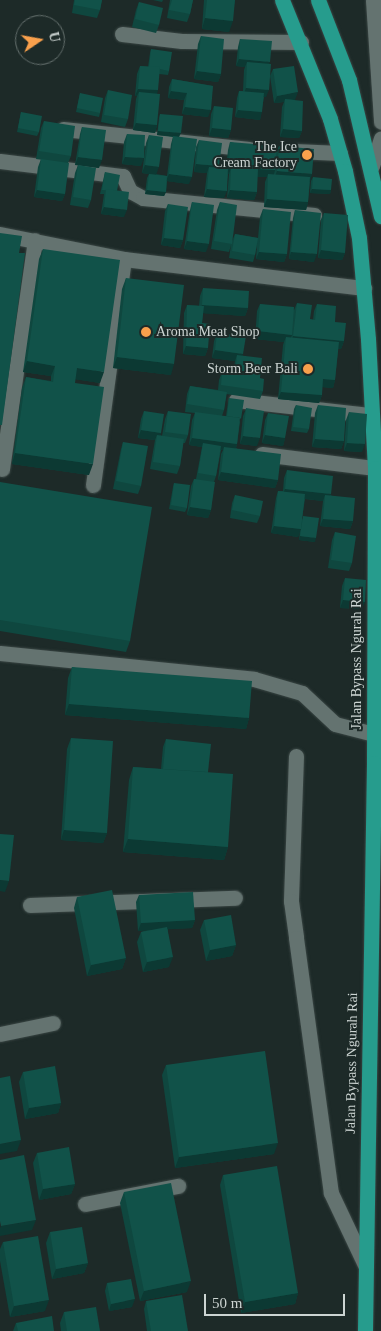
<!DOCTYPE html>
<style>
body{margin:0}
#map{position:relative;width:381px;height:1331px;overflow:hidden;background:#1d2a28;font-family:Georgia,serif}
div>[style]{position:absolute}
.roads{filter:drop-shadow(0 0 1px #394543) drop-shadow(0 0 1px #394543)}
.minor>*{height:15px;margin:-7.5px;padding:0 7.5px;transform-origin:7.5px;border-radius:7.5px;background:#647370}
.highway>*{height:15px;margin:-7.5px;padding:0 7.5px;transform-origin:7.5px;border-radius:7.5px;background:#269c8d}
.wall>*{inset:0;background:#0f473f}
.shaded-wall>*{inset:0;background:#0c3933}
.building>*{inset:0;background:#115249}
.dots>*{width:14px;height:14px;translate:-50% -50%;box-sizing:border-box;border:2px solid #1d2a28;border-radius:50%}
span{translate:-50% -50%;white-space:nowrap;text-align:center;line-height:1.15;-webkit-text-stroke:4px #1d2a28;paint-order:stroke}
.poi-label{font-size:14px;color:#ccd4d2}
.right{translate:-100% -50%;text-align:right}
.left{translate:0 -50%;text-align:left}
.street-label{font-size:14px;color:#ccd4d2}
.north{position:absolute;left:15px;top:15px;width:50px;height:50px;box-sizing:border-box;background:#1d2a28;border:1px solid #636e6c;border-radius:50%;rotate:78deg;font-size:14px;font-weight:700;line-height:20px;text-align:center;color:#ccd4d2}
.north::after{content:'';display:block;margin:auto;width:18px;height:22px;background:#f9a04c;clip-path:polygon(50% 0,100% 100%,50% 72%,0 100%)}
.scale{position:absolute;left:204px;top:1294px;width:141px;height:22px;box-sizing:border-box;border:2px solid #ccd4d2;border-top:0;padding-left:6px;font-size:15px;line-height:18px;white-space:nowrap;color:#ccd4d2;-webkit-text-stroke:4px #1d2a28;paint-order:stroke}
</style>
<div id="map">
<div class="roads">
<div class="minor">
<i style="left:373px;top:0;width:122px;rotate:86.2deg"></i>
<i style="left:122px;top:34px;width:60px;rotate:6.7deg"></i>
<i style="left:182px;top:41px;width:119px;rotate:0.5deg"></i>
<i style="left:63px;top:129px;width:187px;rotate:6.1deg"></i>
<i style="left:294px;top:151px;width:46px;rotate:2.5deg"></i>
<i style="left:0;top:161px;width:124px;rotate:7deg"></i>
<i style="left:123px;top:176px;width:17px;rotate:65deg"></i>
<i style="left:130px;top:191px;width:15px;rotate:28deg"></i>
<i style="left:143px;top:198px;width:172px;rotate:5.7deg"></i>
<i style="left:372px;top:166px;width:29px;rotate:-72deg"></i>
<i style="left:0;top:234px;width:126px;rotate:11.4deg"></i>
<i style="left:124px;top:259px;width:242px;rotate:6.9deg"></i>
<i style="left:236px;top:400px;width:134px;rotate:6.4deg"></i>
<i style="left:262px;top:454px;width:114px;rotate:7.1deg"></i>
<i style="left:2px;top:469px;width:231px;rotate:-81.8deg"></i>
<i style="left:93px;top:485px;width:228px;rotate:-82.2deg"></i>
<i style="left:0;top:653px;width:255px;rotate:5.8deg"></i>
<i style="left:254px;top:679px;width:50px;rotate:16.3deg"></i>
<i style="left:302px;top:693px;width:45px;rotate:43.2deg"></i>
<i style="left:335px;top:724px;width:40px;rotate:14.4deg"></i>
<i style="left:296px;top:756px;width:145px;rotate:92deg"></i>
<i style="left:291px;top:901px;width:37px;rotate:82deg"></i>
<i style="left:296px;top:938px;width:257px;rotate:82.2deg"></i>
<i style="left:331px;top:1193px;width:80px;rotate:64.7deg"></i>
<i style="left:30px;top:905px;width:205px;rotate:-2deg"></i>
<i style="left:0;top:1034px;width:54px;rotate:-11.7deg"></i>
<i style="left:85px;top:1204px;width:95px;rotate:-11deg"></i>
</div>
<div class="highway">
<i style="left:282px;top:0;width:128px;rotate:68deg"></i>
<i style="left:330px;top:119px;width:54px;rotate:73.9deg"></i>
<i style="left:345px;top:171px;width:68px;rotate:78.2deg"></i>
<i style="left:359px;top:238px;width:101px;rotate:84.9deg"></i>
<i style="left:368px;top:339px;width:129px;rotate:86.9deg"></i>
<i style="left:375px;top:468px;width:295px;rotate:90.2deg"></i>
<i style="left:374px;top:763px;width:568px;rotate:90.91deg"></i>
<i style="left:318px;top:0;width:86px;rotate:68.8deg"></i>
<i style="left:349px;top:80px;width:140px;rotate:76.8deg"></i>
</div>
</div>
<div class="wall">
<i style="clip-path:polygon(74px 0,102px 0,100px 10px,97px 18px,72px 13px)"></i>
<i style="clip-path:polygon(153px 0,163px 0,162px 2px)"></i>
<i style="clip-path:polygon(170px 0,193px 0,190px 14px,187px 22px,167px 18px)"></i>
<i style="clip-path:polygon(204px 0,235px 0,229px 32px,202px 29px)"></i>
<i style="clip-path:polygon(139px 2px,159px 25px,156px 33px,132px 27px,136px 10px)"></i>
<i style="clip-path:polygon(201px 36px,221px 74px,218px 82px,194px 79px,198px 44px)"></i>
<i style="clip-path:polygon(240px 39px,269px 64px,266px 97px,264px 97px,260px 120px,235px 117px,237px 98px,239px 91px,243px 91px,244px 70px,245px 67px,236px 66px,238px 47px)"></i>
<i style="clip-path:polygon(151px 49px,169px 71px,168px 75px,159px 74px,157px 93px,157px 125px,155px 133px,133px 130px,136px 99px,137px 96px,135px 96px,137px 74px,140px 66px,148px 67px,150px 53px)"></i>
<i style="clip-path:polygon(273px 69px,295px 100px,302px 131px,299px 138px,280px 137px,282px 107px,284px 102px,274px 103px,270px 76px)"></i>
<i style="clip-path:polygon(172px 79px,213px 86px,208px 117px,182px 114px,184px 100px,168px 98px,169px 87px)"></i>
<i style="clip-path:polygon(108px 90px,128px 119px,125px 127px,101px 122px,105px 98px)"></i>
<i style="clip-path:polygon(80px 93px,100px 113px,99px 117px,76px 112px)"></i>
<i style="clip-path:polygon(214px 106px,231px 130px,228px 138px,209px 136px,211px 114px)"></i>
<i style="clip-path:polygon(21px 112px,39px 132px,37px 136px,17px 132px)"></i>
<i style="clip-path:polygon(160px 114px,179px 137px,189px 184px,167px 181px,166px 192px,164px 196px,145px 194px,147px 178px,149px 174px,142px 173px,146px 143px,149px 135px,156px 174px,167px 176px,171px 144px,173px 137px,157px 135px,159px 118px)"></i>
<i style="clip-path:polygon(44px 121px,71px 156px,68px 163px,65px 194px,62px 201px,34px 197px,38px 167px,41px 159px,58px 162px,36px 159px,41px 128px)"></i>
<i style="clip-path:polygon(82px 127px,99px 168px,79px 165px,91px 200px,88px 208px,70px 205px,75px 173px,78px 165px,75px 165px,80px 134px)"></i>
<i style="clip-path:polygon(127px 134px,141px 166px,122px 164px,124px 142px)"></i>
<i style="clip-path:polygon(199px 140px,219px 167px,226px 168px,228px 150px,230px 142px,276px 153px,279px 146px,310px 181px,308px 202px,306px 210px,264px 207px,265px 182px,267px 177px,257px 177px,257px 192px,254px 200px,227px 198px,229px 174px,228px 174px,224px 198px,204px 197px,207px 173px,194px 172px,196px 147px)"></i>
<i style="clip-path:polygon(105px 172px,117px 191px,124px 217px,101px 214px,104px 194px,100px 194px)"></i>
<i style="clip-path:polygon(313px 177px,331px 190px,330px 194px,310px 193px,311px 181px)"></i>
<i style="clip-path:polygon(192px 202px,206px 252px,184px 249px,190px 210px)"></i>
<i style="clip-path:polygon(220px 202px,232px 241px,235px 234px,258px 238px,260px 217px,263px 209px,287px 254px,284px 262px,256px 259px,257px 244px,255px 255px,253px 262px,229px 258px,231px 245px,229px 252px,211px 249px,217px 210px)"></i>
<i style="clip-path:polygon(168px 204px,183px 240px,180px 248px,161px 245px,165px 211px)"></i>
<i style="clip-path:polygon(295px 210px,314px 262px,289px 259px,293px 218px)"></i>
<i style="clip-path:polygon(324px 213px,345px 253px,342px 260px,318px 258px,321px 220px)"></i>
<i style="clip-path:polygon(43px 249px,100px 383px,75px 379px,75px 383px,89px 475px,12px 464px,22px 388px,26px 377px,51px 381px,51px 376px,23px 372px,39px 259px)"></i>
<i style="clip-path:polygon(126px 278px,171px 375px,113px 368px,122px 289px)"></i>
<i style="clip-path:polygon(203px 288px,248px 308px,245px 316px,203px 313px,202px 323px,208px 348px,205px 356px,183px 354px,184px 313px,187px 305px,199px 306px,200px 296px)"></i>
<i style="clip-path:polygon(297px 303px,310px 319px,313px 320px,314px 311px,317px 304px,335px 322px,344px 341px,341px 349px,338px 349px,335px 380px,333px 388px,322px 387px,322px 395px,319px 403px,278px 399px,283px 345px,284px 342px,255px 339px,257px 311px,260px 304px,294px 310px)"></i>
<i style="clip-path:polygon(217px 333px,243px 356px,260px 378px,263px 391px,260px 399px,226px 394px,224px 410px,222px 416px,226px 416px,228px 402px,229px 398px,240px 422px,237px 444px,236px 448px,278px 480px,275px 488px,218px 480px,221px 454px,223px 450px,221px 450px,216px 476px,214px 482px,211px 510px,208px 518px,187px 515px,191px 486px,194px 479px,196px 479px,202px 447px,189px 445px,192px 420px,195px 413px,185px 412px,187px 394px,190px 386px,218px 390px,219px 380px,222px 372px,233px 373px,235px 361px,212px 358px,214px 341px)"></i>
<i style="clip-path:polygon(296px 405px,309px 429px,307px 433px,291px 431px,294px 409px)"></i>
<i style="clip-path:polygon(318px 405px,344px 441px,341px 449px,312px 447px,315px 413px)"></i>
<i style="clip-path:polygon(246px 409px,257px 446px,240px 444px,243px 416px)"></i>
<i style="clip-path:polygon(144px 411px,161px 433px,160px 435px,162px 436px,165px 419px,168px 411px,188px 435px,185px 443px,183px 443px,180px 466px,177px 474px,150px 469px,155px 440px,138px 438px,141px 419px)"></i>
<i style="clip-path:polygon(349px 412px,362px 452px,344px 451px,346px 420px)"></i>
<i style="clip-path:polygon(268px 413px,285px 438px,283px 446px,262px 443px,265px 420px)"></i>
<i style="clip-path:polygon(123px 442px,141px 486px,138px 494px,113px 489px,121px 449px)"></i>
<i style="clip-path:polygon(287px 470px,331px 495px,353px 521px,350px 529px,320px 526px,323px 501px,305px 499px,302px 518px,315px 542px,299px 540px,300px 531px,298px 537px,271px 533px,276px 498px,278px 491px,283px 491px,284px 478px)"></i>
<i style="clip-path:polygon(0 482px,130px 641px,126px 652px,0 631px)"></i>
<i style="clip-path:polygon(174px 483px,187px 508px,185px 512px,169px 509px,173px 487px)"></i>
<i style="clip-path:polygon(235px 495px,260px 516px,257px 523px,230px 518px,232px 503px)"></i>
<i style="clip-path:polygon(335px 532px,352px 563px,349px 571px,328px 568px,332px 540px)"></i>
<i style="clip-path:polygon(345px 578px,362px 609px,340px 608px,342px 586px)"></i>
<i style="clip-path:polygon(72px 667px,249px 718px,246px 729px,65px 715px,68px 678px)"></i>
<i style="clip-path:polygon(71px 738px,107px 833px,103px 843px,61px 840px,67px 749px)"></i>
<i style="clip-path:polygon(166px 739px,208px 772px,228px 847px,224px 860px,123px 852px,129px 780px,133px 767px,161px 769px,163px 747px)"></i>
<i style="clip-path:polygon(139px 895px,195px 920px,192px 928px,168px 929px,169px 967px,143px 972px,137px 942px,141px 932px,147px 930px,138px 931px,136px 902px)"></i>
<i style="clip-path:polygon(77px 897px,126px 958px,122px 969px,87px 976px,74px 908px)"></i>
<i style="clip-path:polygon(204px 920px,236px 945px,232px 956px,206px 961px,200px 930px)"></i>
<i style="clip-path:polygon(166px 1065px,274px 1154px,175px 1168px,162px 1075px)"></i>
<i style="clip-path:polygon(23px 1072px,61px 1103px,58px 1113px,25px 1119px,19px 1082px)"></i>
<i style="clip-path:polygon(37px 1153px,75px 1184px,71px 1194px,39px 1200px,33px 1163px)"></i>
<i style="clip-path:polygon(223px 1175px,298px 1293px,295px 1304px,241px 1313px,220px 1185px)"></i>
<i style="clip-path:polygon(124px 1192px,187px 1292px,140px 1301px,120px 1203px)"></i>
<i style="clip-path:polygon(50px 1232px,88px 1263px,84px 1273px,52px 1279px,46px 1243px)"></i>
<i style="clip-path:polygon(3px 1242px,45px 1311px,10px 1317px,0 1261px,0 1249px)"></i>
<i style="clip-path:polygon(107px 1283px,132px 1307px,109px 1311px,105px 1291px)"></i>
<i style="clip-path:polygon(146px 1301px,188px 1331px,147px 1331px,144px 1309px)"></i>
<i style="clip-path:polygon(64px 1312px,100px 1331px,61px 1331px,60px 1323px)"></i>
<i style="clip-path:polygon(16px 1323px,54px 1331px,13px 1331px)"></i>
</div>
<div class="shaded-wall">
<i style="clip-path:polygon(205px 18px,233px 21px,229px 32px,202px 29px)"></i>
<i style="clip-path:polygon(239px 59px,270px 62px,267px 69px,247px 62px,245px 67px,236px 66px)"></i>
<i style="clip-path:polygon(197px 71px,221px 74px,218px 82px,194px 79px)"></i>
<i style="clip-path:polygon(246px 88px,269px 90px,266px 97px,243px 96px)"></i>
<i style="clip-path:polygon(138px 89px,158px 90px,156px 98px,139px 92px,137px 96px,135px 96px)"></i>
<i style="clip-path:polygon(171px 91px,187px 93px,184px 100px,168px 98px)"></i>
<i style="clip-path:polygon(298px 92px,295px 100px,285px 99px,284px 102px,274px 103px,277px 96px)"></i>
<i style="clip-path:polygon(185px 107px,211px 110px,208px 117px,182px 114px)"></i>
<i style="clip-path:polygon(238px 110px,262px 112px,260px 120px,235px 117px)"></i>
<i style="clip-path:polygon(136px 123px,157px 125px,155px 133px,133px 130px)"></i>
<i style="clip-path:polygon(212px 128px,231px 130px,228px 138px,209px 136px)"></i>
<i style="clip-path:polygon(283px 129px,302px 131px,299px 138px,280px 137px)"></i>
<i style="clip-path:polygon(158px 131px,181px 133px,179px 137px,157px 135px)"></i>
<i style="clip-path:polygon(78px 157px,102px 160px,99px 168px,75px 165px)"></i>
<i style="clip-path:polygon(125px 157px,144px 158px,141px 166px,122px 164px)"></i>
<i style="clip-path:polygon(196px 164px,219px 166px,216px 174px,209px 167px,207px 173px,194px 172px)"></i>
<i style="clip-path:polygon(145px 165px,159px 167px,156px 175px,142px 173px)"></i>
<i style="clip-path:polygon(229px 166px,245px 168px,231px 168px,229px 174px,226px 174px)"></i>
<i style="clip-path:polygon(258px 169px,275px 170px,273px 178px,268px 174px,267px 177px,255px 177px)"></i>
<i style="clip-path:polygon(277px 171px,312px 174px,310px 182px,274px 179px)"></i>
<i style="clip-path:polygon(169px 174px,192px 177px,189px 184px,166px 181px)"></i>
<i style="clip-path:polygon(207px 189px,227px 191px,224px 198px,204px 197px)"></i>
<i style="clip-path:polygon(312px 189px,331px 190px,330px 194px,310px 193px)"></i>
<i style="clip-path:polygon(37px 190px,65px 194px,62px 201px,34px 197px)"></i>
<i style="clip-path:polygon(147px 190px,166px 192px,164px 196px,145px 194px)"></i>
<i style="clip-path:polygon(230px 190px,257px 192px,254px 200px,227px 198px)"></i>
<i style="clip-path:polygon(267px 199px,308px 202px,306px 210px,264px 207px)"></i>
<i style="clip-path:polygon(104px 207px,127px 210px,124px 217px,101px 214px)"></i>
<i style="clip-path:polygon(164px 238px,183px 240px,180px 248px,161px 245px)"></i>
<i style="clip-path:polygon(187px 241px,209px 244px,206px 252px,184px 249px)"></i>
<i style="clip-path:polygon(321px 250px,345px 253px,342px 260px,318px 258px)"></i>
<i style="clip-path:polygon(259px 252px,287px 254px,284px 262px,256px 259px)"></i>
<i style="clip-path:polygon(291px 252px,317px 254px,314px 262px,289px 259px)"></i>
<i style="clip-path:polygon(202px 305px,248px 308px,245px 316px,199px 313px)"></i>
<i style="clip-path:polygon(258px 331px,292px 335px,289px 342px,286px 337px,284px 342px,255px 339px)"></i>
<i style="clip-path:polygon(293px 336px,344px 341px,341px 349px,291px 344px)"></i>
<i style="clip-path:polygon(186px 346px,208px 348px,205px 356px,183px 354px)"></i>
<i style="clip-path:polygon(215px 350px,243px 354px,240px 362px,237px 355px,235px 361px,212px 358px)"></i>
<i style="clip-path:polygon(117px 357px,174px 364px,171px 375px,113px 368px)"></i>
<i style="clip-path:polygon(27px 361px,55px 366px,51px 376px,23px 372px)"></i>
<i style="clip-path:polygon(77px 368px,104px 372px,100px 383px,73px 379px)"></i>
<i style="clip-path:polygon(323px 379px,335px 380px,333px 388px,320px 387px)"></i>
<i style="clip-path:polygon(281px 392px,322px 395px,319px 403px,278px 399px)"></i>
<i style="clip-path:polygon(141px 430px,161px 433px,158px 441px,157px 435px,155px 440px,138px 438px)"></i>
<i style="clip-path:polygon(265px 435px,285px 438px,283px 446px,262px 443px)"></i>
<i style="clip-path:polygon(243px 436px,260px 438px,257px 446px,240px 444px)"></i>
<i style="clip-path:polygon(192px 438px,237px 444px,235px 451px,224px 447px,223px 450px,203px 447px,203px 443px,202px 447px,189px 445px)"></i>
<i style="clip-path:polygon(315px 439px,344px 441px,341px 449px,312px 447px)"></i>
<i style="clip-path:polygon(347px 443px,365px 444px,362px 452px,344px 451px)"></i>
<i style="clip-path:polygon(15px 453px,93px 464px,89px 475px,12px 464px)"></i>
<i style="clip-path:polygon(221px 472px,278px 480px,275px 488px,218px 480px)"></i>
<i style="clip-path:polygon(285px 489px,331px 494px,328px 502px,325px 495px,323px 501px,282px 496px)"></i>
<i style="clip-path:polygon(190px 507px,211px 510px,208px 518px,187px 515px)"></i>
<i style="clip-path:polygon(323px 519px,353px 521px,350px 529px,320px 526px)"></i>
<i style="clip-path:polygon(274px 526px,301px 529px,298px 537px,271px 533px)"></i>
<i style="clip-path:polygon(300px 536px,316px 538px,315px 542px,299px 540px)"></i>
<i style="clip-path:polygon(343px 600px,365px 602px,362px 609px,340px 608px)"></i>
<i style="clip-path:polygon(69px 704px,249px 718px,246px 729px,65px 715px)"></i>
<i style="clip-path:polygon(64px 830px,107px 833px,103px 843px,61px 840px)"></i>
<i style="clip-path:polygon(128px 839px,228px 847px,224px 860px,123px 852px)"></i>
<i style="clip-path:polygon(0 880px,9px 881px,5px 892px,0 891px)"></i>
<i style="clip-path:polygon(195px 920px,192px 928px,138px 931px,141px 923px)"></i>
<i style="clip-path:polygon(236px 945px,232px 956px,206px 961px,210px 950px)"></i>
<i style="clip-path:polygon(173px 957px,169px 967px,143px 972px,147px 962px)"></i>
<i style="clip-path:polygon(126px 958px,122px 969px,87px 976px,91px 965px)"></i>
<i style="clip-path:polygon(61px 1103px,58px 1113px,25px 1119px,29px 1108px)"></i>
<i style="clip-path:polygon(21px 1140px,17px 1151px,0 1154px,0 1144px)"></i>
<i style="clip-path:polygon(278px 1143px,274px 1154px,175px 1168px,179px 1157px)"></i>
<i style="clip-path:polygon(75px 1184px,71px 1194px,39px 1200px,43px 1189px)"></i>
<i style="clip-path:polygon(36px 1220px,32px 1230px,0 1236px,0 1228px,1px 1226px)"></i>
<i style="clip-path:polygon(88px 1263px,84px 1273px,52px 1279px,56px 1269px)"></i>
<i style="clip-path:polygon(191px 1281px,187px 1292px,140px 1301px,144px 1291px)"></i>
<i style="clip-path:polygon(298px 1293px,295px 1304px,241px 1313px,245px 1302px)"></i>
<i style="clip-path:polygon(135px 1299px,132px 1307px,109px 1311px,111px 1304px)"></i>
<i style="clip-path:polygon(49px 1300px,45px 1311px,10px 1317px,14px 1306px)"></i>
</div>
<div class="building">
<i style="clip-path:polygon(75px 0,102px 0,100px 10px,74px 5px)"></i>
<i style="clip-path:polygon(172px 0,193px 0,190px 14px,169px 10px)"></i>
<i style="clip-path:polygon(207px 0,235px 0,233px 21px,205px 18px)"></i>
<i style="clip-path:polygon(139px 2px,163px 8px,159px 25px,135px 19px)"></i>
<i style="clip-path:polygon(201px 36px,224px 39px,221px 74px,197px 71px)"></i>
<i style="clip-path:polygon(240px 39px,272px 41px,270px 62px,239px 59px)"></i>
<i style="clip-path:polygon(151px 49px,172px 52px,169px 71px,160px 69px,160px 67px,149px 67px)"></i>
<i style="clip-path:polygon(247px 62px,271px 64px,269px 90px,246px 88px)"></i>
<i style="clip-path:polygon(140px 66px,160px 67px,158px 90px,138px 89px)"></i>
<i style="clip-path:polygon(294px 66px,298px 92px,277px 96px,273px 69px)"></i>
<i style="clip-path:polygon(172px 79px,213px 86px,211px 110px,185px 107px,187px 93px,171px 91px)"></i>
<i style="clip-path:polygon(108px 90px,132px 95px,128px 119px,104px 115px)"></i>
<i style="clip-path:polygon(239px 91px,264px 93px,262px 112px,238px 110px)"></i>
<i style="clip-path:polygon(139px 92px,160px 94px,157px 125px,136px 123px)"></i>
<i style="clip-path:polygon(80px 93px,103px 98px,100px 113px,77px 108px)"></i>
<i style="clip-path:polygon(285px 99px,303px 101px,302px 131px,283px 129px)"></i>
<i style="clip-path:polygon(214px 106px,233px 108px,231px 130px,212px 128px)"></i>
<i style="clip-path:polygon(21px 112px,42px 116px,39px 132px,18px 128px)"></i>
<i style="clip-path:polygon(160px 114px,183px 116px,181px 133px,158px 131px)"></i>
<i style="clip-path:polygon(44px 121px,75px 126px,71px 156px,39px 151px)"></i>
<i style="clip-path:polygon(82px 127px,106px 130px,102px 160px,78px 157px)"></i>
<i style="clip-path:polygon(127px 134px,145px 135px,144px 158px,125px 157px)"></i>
<i style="clip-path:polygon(149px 135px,163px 137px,159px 167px,145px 165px)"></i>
<i style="clip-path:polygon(173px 136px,197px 139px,192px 177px,169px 174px)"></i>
<i style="clip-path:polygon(199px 140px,222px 143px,219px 166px,196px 164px)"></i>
<i style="clip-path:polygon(230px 142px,277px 146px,275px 170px,258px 169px,257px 192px,230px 190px,231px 168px,245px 168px,229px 166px)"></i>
<i style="clip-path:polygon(279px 146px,314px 149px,312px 174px,277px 171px)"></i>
<i style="clip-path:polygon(41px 159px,69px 163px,65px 194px,37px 190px)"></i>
<i style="clip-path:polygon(78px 165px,96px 168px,91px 200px,73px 197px)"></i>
<i style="clip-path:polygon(209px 167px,228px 168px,227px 191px,207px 189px)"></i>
<i style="clip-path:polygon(105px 172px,120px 175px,117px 191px,102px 190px)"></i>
<i style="clip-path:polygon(149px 174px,167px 176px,166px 192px,147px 190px)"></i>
<i style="clip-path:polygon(268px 174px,310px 177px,308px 202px,267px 199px)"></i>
<i style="clip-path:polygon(313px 177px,332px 179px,331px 190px,312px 189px)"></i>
<i style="clip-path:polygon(106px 189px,129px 192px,127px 210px,104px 207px)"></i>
<i style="clip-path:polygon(192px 202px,214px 205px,209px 244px,187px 241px)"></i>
<i style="clip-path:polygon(220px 202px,237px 205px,232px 244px,214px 241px)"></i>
<i style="clip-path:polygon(168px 204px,188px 207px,183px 240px,164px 238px)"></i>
<i style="clip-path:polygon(263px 209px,291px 212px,287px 254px,259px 252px)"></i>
<i style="clip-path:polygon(295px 210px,321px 213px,317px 254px,291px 252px)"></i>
<i style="clip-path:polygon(324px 213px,348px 215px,345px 253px,321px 250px)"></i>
<i style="clip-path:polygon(0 233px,22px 236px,19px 253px,25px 253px,2px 425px,0 425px)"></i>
<i style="clip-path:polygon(235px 234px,258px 238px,255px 255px,232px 251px)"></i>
<i style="clip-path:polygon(43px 249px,120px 260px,104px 372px,77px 368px,75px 383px,104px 387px,93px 464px,15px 453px,26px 377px,53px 382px,55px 366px,27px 361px)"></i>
<i style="clip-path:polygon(126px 278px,184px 285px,174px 364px,117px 357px)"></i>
<i style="clip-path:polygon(203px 288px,249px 291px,248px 308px,202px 305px)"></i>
<i style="clip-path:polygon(297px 303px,312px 305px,310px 319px,315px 320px,317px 304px,336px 306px,335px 322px,346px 323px,344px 341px,293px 336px)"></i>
<i style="clip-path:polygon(260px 304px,294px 307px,292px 335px,258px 331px)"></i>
<i style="clip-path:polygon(187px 305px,204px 306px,202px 323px,210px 324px,208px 348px,186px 346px)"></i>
<i style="clip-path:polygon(217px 333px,246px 336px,243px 354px,215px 350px)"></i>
<i style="clip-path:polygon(286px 337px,339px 342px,335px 380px,323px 379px,322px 395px,281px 392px)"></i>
<i style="clip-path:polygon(237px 355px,262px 358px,260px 378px,264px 379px,263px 391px,221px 385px,222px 372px,235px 374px)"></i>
<i style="clip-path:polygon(190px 386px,227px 392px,224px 410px,187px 404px)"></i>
<i style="clip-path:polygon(229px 398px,244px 400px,241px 419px,240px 418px,227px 416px)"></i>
<i style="clip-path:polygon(296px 405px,312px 408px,309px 429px,293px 427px)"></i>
<i style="clip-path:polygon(318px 405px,346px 408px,344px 441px,315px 439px)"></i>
<i style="clip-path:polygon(246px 408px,264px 411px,260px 438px,243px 436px)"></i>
<i style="clip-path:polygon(144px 411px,164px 414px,161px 433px,141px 430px)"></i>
<i style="clip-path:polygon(168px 411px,191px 414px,188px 435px,165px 432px)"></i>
<i style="clip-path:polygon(195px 412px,240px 418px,237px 444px,192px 438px)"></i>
<i style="clip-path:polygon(349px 412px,367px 414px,365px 444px,347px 443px)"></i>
<i style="clip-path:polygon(268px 413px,289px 416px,285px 438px,265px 435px)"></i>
<i style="clip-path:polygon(157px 435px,184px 439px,180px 466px,153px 462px)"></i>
<i style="clip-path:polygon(123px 442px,148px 446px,141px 486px,116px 481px)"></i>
<i style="clip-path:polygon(203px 443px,221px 446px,216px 476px,198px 473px)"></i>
<i style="clip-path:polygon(224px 447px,281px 454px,278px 480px,221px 472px)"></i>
<i style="clip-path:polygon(287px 470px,333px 476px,331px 494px,285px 489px)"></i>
<i style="clip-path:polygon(194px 479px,215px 482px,211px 510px,190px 507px)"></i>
<i style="clip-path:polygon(0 482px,152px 507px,130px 641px,0 620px)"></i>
<i style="clip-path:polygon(174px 483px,190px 485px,187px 508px,171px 505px)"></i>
<i style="clip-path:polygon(278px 491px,305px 494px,301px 529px,274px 526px)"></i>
<i style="clip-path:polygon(235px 495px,263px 501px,260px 516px,232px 510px)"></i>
<i style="clip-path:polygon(325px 495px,355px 498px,353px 521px,323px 519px)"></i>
<i style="clip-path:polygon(303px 516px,319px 518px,316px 538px,300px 536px)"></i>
<i style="clip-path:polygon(335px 532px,356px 536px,352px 563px,331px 560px)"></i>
<i style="clip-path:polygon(345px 578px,366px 580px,365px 602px,343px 600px)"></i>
<i style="clip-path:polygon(72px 667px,252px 681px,249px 718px,69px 704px)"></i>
<i style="clip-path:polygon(71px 738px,113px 741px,107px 833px,64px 830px)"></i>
<i style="clip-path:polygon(166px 739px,211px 744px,208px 772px,163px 769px)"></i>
<i style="clip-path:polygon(133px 767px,233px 774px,228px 847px,128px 839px)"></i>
<i style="clip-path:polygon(0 834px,14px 835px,9px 881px,0 880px)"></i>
<i style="clip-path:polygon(112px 890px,126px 958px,91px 965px,77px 897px)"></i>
<i style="clip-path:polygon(193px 892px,195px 920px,141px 923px,139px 895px)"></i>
<i style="clip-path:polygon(231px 915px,236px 945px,210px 950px,204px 920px)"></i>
<i style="clip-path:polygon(167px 927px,173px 957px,147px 962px,141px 932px)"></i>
<i style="clip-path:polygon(265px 1051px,278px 1143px,179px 1157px,166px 1065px)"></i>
<i style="clip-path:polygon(55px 1066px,61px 1103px,29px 1108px,23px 1072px)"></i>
<i style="clip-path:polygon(10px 1076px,21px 1140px,0 1144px,0 1078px)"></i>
<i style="clip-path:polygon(69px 1147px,75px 1184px,43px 1189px,37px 1153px)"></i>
<i style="clip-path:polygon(24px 1155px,36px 1220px,1px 1226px,0 1221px,0 1160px)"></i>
<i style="clip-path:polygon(277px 1166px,298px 1293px,245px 1302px,223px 1175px)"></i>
<i style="clip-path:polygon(171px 1183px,191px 1281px,144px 1291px,124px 1192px)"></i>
<i style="clip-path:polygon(82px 1227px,88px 1263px,56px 1269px,50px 1232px)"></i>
<i style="clip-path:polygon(38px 1236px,49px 1300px,14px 1306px,3px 1242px)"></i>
<i style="clip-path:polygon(131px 1279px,135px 1299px,111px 1304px,107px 1283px)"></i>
<i style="clip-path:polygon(182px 1295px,188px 1331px,151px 1331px,146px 1301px)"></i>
<i style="clip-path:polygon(96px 1307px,100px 1331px,67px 1331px,64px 1312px)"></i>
<i style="clip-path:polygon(52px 1316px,54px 1331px,18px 1331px,16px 1323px)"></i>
</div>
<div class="dots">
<i style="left:307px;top:155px;background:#f9a04c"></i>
<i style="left:146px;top:332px;background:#f9a04c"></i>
<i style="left:308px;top:369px;background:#f9a04c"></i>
</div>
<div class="poi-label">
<span class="right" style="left:297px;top:155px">The Ice<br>Cream Factory</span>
<span class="left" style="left:156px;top:332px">Aroma Meat Shop</span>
<span class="right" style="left:298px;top:369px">Storm Beer Bali</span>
</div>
<div class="street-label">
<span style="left:357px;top:659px;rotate:-90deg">Jalan Bypass Ngurah Rai</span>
<span style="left:352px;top:1063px;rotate:-89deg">Jalan Bypass Ngurah Rai</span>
</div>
<div class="north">U</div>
<div class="scale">50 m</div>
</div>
